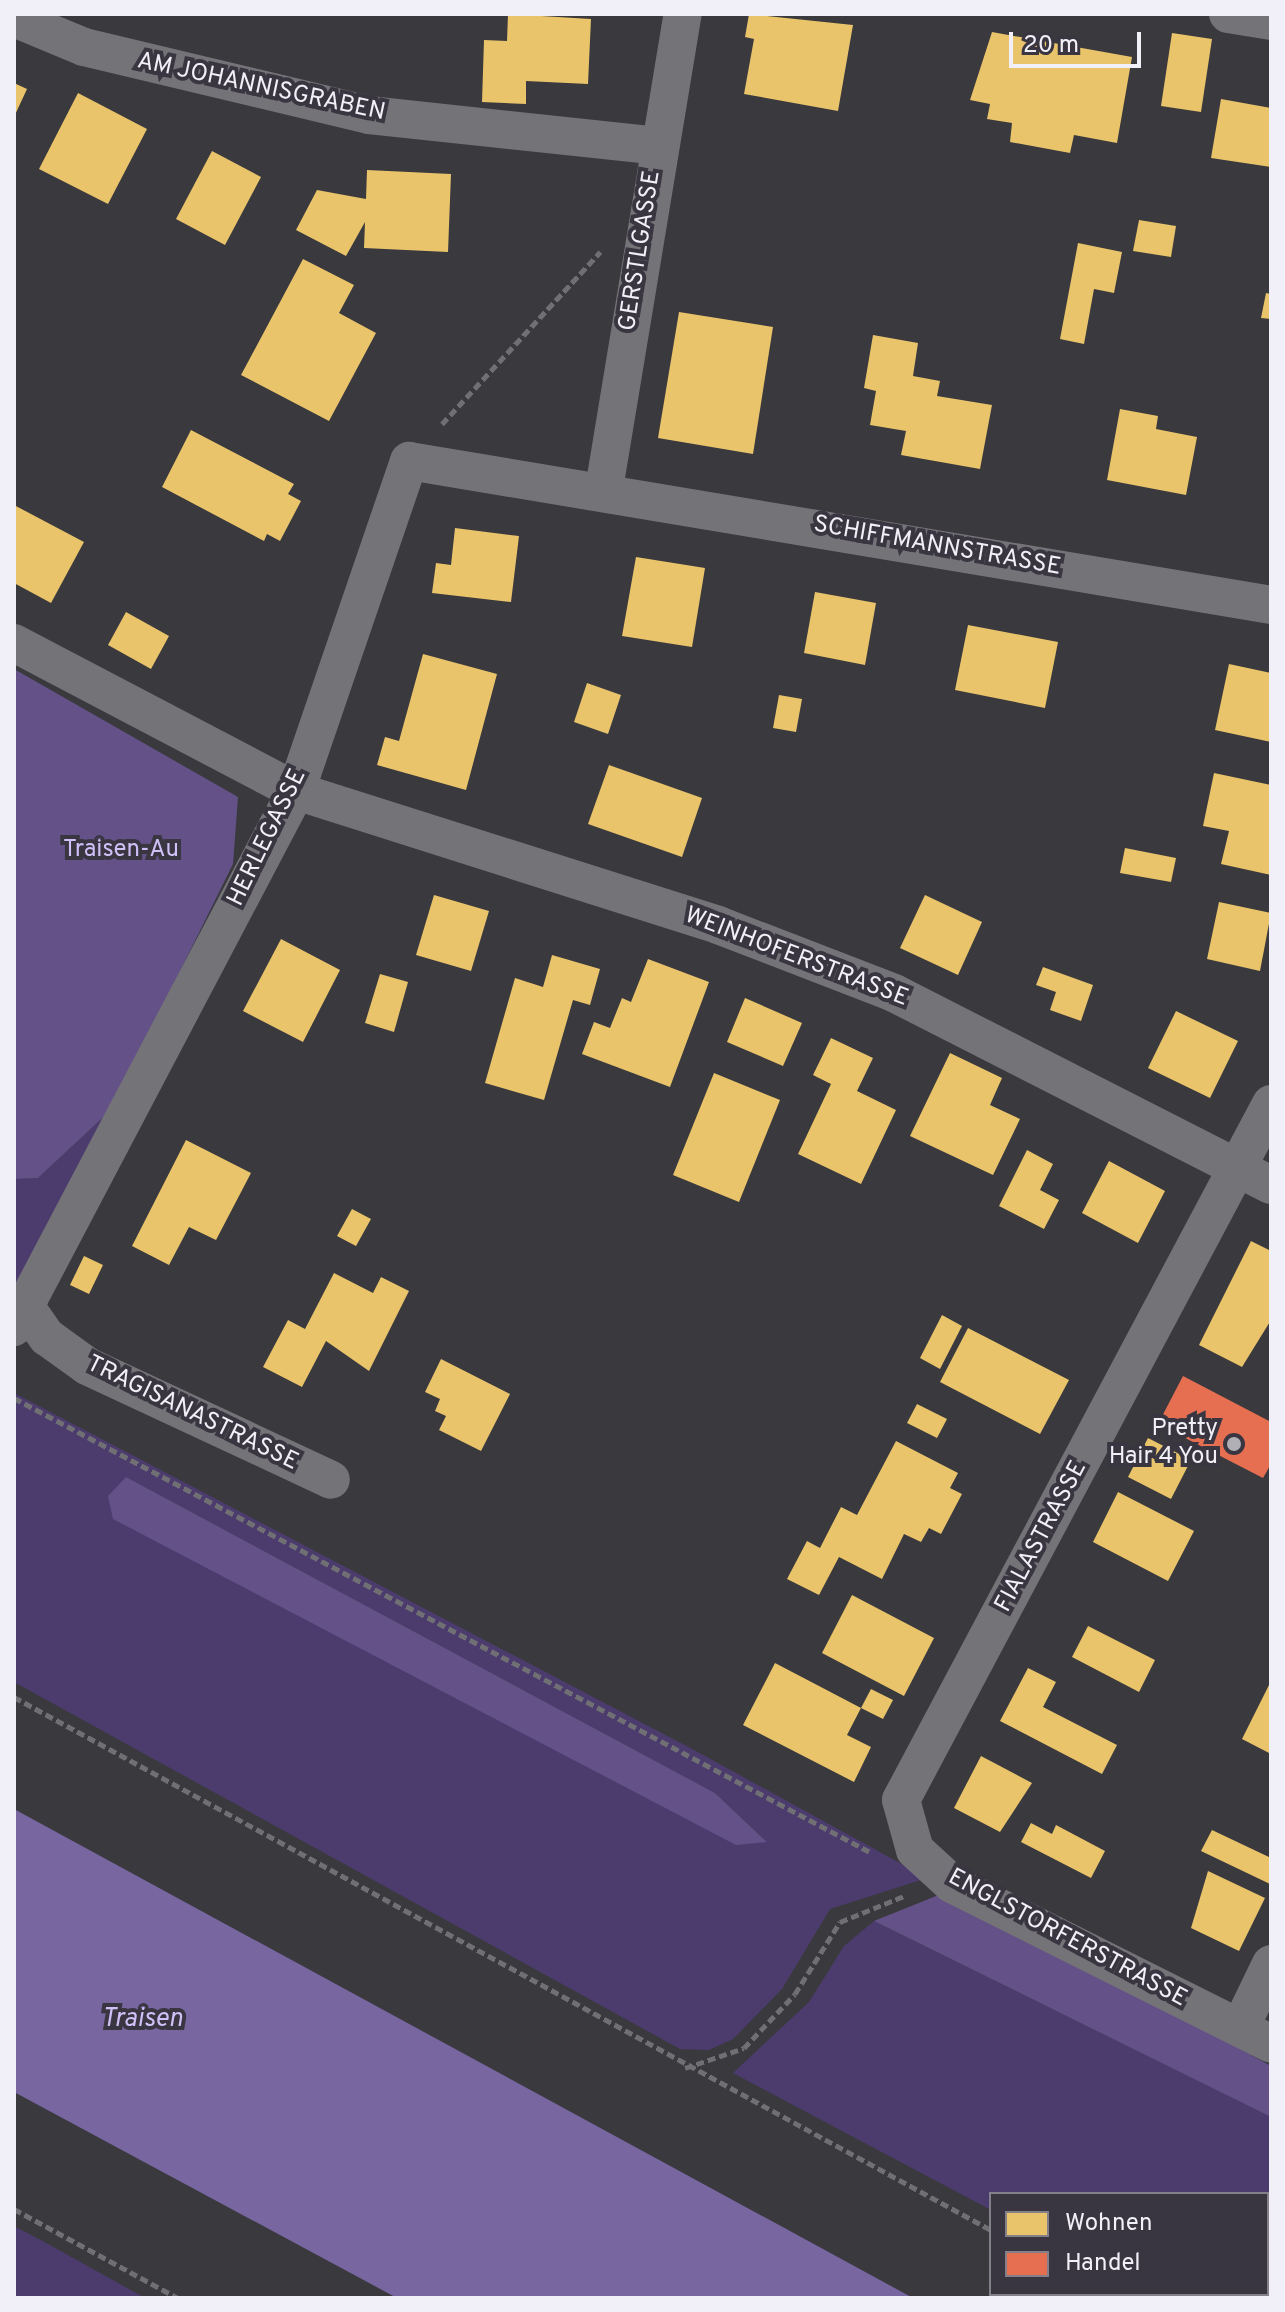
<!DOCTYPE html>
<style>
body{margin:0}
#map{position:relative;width:1285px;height:2312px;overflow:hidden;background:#3a393e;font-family:Overpass,sans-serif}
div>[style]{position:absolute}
.green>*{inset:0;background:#4c3c6e}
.forest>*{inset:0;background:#635188}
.water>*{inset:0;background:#7766a0}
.homes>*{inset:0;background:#e9c46a}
.shops>*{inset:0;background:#e76f51}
.path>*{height:5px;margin-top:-2.5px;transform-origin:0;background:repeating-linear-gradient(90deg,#706f74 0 8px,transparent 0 12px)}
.minor>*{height:38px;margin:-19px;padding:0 19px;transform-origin:19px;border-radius:19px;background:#747377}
.dots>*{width:22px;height:22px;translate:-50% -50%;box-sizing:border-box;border:4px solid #393641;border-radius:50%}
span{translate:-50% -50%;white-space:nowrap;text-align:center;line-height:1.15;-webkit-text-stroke:8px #393641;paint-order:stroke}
.street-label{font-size:24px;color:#f1eff7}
.park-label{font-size:24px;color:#cfc0f7}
.poi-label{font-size:24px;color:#f1eff7}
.right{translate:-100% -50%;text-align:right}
.water-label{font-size:26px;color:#cfc0f7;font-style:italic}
.frame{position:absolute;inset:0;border:16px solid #f1eff7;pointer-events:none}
.legend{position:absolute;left:989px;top:2192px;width:280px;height:104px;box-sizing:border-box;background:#393641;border:2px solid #83808a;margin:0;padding:10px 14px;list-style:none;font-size:24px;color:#f1eff7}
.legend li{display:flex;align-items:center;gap:16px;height:40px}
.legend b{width:40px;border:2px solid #83808a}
.scale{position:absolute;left:1009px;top:32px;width:132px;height:36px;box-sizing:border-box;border:4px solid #f1eff7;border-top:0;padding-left:10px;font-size:24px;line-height:28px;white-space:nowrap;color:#f1eff7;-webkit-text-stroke:6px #393641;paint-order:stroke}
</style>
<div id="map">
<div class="green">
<i style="clip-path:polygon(112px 1109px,14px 1302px,14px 1179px,38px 1178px)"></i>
<i style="clip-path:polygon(evenodd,14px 1393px,694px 1750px,927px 1878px,830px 1909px,782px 1989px,733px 2039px,709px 2050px,680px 2049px,14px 1682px,14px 1393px,126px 1477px,715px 1793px,766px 1841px,126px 1477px)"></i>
<i style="clip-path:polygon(874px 1921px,1271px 2117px,1271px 2298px,1148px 2294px,1267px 2294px,1267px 2194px,991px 2194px,991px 2210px,733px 2073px,809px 2002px,844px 1946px)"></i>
<i style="clip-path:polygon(14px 2226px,48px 2244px,145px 2298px,14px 2298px)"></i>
</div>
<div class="forest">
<i style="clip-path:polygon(14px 669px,238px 797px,233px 864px,112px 1109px,38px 1178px,14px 1179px)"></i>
<i style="clip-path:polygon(126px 1477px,715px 1793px,767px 1842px,736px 1845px,113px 1519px,108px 1496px)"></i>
<i style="clip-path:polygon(951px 1890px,1271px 2066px,1271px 2117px,874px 1921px)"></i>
</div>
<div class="water">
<i style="clip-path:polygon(14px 1809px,913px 2298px,397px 2298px,14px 2092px)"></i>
</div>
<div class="homes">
<i style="clip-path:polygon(508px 14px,591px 19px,588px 84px,526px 81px,526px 104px,482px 102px,484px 40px,507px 41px)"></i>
<i style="clip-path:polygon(749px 14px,853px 25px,838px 111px,744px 94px,754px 39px,745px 37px)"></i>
<i style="clip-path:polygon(992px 32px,1132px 57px,1117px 143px,1074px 135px,1070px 153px,1010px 142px,1012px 123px,987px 119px,990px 104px,970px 100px)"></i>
<i style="clip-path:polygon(1172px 33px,1212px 39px,1201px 112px,1161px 106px)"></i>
<i style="clip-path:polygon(14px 83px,27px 89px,14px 117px)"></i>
<i style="clip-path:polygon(78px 93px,147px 129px,108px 204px,39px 169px)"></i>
<i style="clip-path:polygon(1221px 99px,1271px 108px,1271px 167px,1211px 158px)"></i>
<i style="clip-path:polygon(212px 151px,261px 177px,225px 245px,176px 219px)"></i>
<i style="clip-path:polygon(367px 170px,451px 174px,448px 252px,364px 248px,365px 222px,346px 256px,296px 230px,317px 190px,366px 199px)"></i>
<i style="clip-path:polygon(1139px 220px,1176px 226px,1171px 257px,1133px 251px)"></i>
<i style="clip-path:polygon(1078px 243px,1122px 252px,1114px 293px,1094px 289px,1084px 344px,1060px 339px)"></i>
<i style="clip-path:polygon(303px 259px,354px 285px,339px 313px,376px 333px,329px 421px,241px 375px)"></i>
<i style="clip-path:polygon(1266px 293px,1271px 294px,1271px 319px,1261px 318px)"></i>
<i style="clip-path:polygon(679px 312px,773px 327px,753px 454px,658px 438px)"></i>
<i style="clip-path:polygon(873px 335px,918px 343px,913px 376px,940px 381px,937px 396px,992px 405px,980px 469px,901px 455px,906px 431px,870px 425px,876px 391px,864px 388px)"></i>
<i style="clip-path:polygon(1120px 409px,1158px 416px,1156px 429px,1197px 437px,1186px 495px,1107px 480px)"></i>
<i style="clip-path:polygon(191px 430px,294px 484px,288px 494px,301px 501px,280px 541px,267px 534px,264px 541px,162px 487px)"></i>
<i style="clip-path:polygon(14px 505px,84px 542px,51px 603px,14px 583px)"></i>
<i style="clip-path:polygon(455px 528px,519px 536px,511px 602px,432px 593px,436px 563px,451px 565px)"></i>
<i style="clip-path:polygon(636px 557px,705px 568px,692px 647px,622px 636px)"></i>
<i style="clip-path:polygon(815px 592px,876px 603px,865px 665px,804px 653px)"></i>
<i style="clip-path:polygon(126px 612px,169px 636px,151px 669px,108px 645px)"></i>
<i style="clip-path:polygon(968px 625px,1058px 642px,1045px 708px,955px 690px)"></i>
<i style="clip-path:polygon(423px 654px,497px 674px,466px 790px,377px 765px,385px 737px,399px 741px)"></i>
<i style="clip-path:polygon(1229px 664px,1271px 673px,1271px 742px,1215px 730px)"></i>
<i style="clip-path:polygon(587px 683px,621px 695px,608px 734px,574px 722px)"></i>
<i style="clip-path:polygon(779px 695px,802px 699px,796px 732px,773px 728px)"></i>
<i style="clip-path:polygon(609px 765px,702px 798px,682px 857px,588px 824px)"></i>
<i style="clip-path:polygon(1214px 773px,1271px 785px,1271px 875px,1221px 864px,1229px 831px,1203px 826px)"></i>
<i style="clip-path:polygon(1125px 848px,1176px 858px,1171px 882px,1120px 873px)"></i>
<i style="clip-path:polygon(434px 895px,489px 911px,471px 971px,416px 955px)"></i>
<i style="clip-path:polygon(925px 895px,982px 922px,958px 975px,900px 948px)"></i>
<i style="clip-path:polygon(1219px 902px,1271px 913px,1260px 971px,1207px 959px)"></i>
<i style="clip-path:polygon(281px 939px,340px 970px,303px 1042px,243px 1011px)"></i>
<i style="clip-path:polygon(552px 955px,600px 969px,590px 1005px,573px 1000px,544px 1100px,485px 1083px,515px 978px,543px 987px)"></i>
<i style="clip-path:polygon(648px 959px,709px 982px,670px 1087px,582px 1054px,594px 1022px,610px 1028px,622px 998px,631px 1002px)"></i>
<i style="clip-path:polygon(1043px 967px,1093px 985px,1081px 1021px,1050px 1010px,1056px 992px,1036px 985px)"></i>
<i style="clip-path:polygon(380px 974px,408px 982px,394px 1032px,365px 1023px)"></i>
<i style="clip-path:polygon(745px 998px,802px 1023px,783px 1066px,727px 1042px)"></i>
<i style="clip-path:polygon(1176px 1011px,1238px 1041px,1210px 1098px,1148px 1068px)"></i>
<i style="clip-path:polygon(831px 1038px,873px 1058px,857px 1091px,896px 1110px,861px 1184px,798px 1154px,831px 1084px,813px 1075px)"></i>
<i style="clip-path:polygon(950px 1053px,1002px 1078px,990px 1105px,1020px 1119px,993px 1175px,910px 1136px)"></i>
<i style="clip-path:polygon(714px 1073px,780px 1100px,739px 1202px,673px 1175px)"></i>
<i style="clip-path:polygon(186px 1140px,251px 1173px,216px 1240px,189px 1227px,169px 1265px,132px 1246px)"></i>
<i style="clip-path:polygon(1027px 1150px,1053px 1164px,1040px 1190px,1059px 1200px,1044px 1229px,999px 1206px)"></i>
<i style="clip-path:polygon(1109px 1161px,1165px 1191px,1138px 1243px,1082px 1213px)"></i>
<i style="clip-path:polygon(352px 1209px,371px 1219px,356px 1246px,337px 1236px)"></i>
<i style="clip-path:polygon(1251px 1241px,1271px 1251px,1271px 1320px,1242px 1367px,1199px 1345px)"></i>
<i style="clip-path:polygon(84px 1256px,103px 1265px,89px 1294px,70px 1285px)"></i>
<i style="clip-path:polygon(334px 1273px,373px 1293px,381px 1277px,409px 1291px,369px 1371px,326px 1341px,302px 1387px,263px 1367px,288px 1320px,305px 1329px)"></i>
<i style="clip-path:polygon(942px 1315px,962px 1326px,940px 1369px,920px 1358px)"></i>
<i style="clip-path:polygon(968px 1328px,1069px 1380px,1040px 1434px,940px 1382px)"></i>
<i style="clip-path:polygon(441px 1359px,510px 1394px,481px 1451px,439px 1430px,446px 1416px,435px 1411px,440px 1399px,425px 1392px)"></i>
<i style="clip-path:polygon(917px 1404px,947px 1419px,937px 1438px,907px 1423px)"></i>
<i style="clip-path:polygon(1148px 1438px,1191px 1460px,1171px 1499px,1128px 1477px)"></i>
<i style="clip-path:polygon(896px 1441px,958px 1473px,950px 1488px,962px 1494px,941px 1534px,929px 1528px,921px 1542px,904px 1534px,882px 1579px,839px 1557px,819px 1595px,787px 1579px,807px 1541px,820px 1548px,841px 1507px,857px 1515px)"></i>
<i style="clip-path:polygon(1118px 1492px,1194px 1531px,1168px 1581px,1093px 1542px)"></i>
<i style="clip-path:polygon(852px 1595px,934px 1638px,904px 1696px,822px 1653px)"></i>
<i style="clip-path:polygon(1088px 1626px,1155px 1660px,1139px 1692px,1072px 1657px)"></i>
<i style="clip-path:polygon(775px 1663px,861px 1708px,847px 1735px,871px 1747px,854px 1782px,743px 1725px)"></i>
<i style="clip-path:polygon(1028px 1668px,1056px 1682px,1043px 1707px,1117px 1745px,1102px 1774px,1000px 1721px)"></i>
<i style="clip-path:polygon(1271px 1681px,1271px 1754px,1242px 1739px)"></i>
<i style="clip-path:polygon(871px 1689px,893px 1700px,883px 1719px,861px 1708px)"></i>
<i style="clip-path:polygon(981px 1756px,1032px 1783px,1000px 1832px,954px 1808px)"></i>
<i style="clip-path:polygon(1031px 1823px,1052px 1834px,1056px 1825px,1105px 1851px,1091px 1878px,1021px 1842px)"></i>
<i style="clip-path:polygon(1212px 1830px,1271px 1858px,1270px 1884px,1201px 1851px)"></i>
<i style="clip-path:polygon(1208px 1871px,1265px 1898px,1239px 1951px,1191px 1928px)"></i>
</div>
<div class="shops">
<i style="clip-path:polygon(1183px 1376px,1271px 1422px,1271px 1464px,1263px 1478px,1158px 1424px)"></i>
</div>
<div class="path">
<i style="left:442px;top:424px;width:234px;rotate:-47.4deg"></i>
<i style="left:14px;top:1398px;width:971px;rotate:27.94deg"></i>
<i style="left:14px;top:1697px;width:1113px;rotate:28.61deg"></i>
<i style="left:685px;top:2068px;width:62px;rotate:-18.7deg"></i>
<i style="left:744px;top:2048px;width:74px;rotate:-46.6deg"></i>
<i style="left:795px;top:1994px;width:85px;rotate:-58deg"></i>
<i style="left:840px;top:1922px;width:69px;rotate:-22.1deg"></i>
<i style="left:14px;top:2209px;width:187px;rotate:28.5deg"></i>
<i style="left:1113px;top:2294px;width:9px;rotate:27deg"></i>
</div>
<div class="minor">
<i style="left:1228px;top:14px;width:44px;rotate:9.2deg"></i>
<i style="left:14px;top:18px;width:76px;rotate:22.5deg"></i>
<i style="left:84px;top:47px;width:293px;rotate:13.4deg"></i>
<i style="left:369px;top:115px;width:291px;rotate:6.1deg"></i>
<i style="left:604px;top:489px;width:482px;rotate:-80.6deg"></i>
<i style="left:14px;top:643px;width:318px;rotate:27.7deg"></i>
<i style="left:296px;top:791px;width:443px;rotate:17.6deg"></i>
<i style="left:718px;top:925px;width:189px;rotate:21.1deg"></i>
<i style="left:894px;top:993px;width:423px;rotate:27deg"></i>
<i style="left:1271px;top:1104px;width:788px;rotate:118deg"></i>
<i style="left:901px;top:1800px;width:52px;rotate:74.4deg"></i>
<i style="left:915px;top:1850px;width:50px;rotate:42.6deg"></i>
<i style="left:952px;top:1884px;width:357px;rotate:26.6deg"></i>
<i style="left:25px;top:1306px;width:38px;rotate:55deg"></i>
<i style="left:47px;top:1337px;width:49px;rotate:35.9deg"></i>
<i style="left:87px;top:1366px;width:269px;rotate:25deg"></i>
<i style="left:14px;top:1327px;width:606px;rotate:-62.25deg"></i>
<i style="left:296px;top:791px;width:349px;rotate:-71.1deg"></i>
<i style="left:409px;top:461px;width:874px;rotate:9.48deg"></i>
<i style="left:1240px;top:2028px;width:71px;rotate:-64.2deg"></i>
</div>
<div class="dots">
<i style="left:1234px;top:1444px;background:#b1afb6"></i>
</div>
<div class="street-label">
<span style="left:261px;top:88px;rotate:12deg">AM JOHANNISGRABEN</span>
<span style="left:641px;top:251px;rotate:-81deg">GERSTLGASSE</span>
<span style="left:937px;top:547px;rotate:10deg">SCHIFFMANNSTRASSE</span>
<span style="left:268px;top:838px;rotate:-64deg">HERLEGASSE</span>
<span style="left:796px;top:958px;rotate:21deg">WEINHOFERSTRASSE</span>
<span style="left:192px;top:1414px;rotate:26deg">TRAGISANASTRASSE</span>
<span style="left:1042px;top:1537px;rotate:-62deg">FIALASTRASSE</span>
<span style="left:1067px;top:1939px;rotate:28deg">ENGLSTORFERSTRASSE</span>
</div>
<div class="park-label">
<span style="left:121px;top:851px">Traisen-Au</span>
</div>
<div class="poi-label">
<span class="right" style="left:1218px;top:1444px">Pretty<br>Hair 4 You</span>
</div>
<div class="water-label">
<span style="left:142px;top:2020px">Traisen</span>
</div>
<div class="frame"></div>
<ul class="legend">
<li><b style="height:22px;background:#e9c46a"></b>Wohnen</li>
<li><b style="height:22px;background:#e76f51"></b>Handel</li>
</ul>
<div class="scale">20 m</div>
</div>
